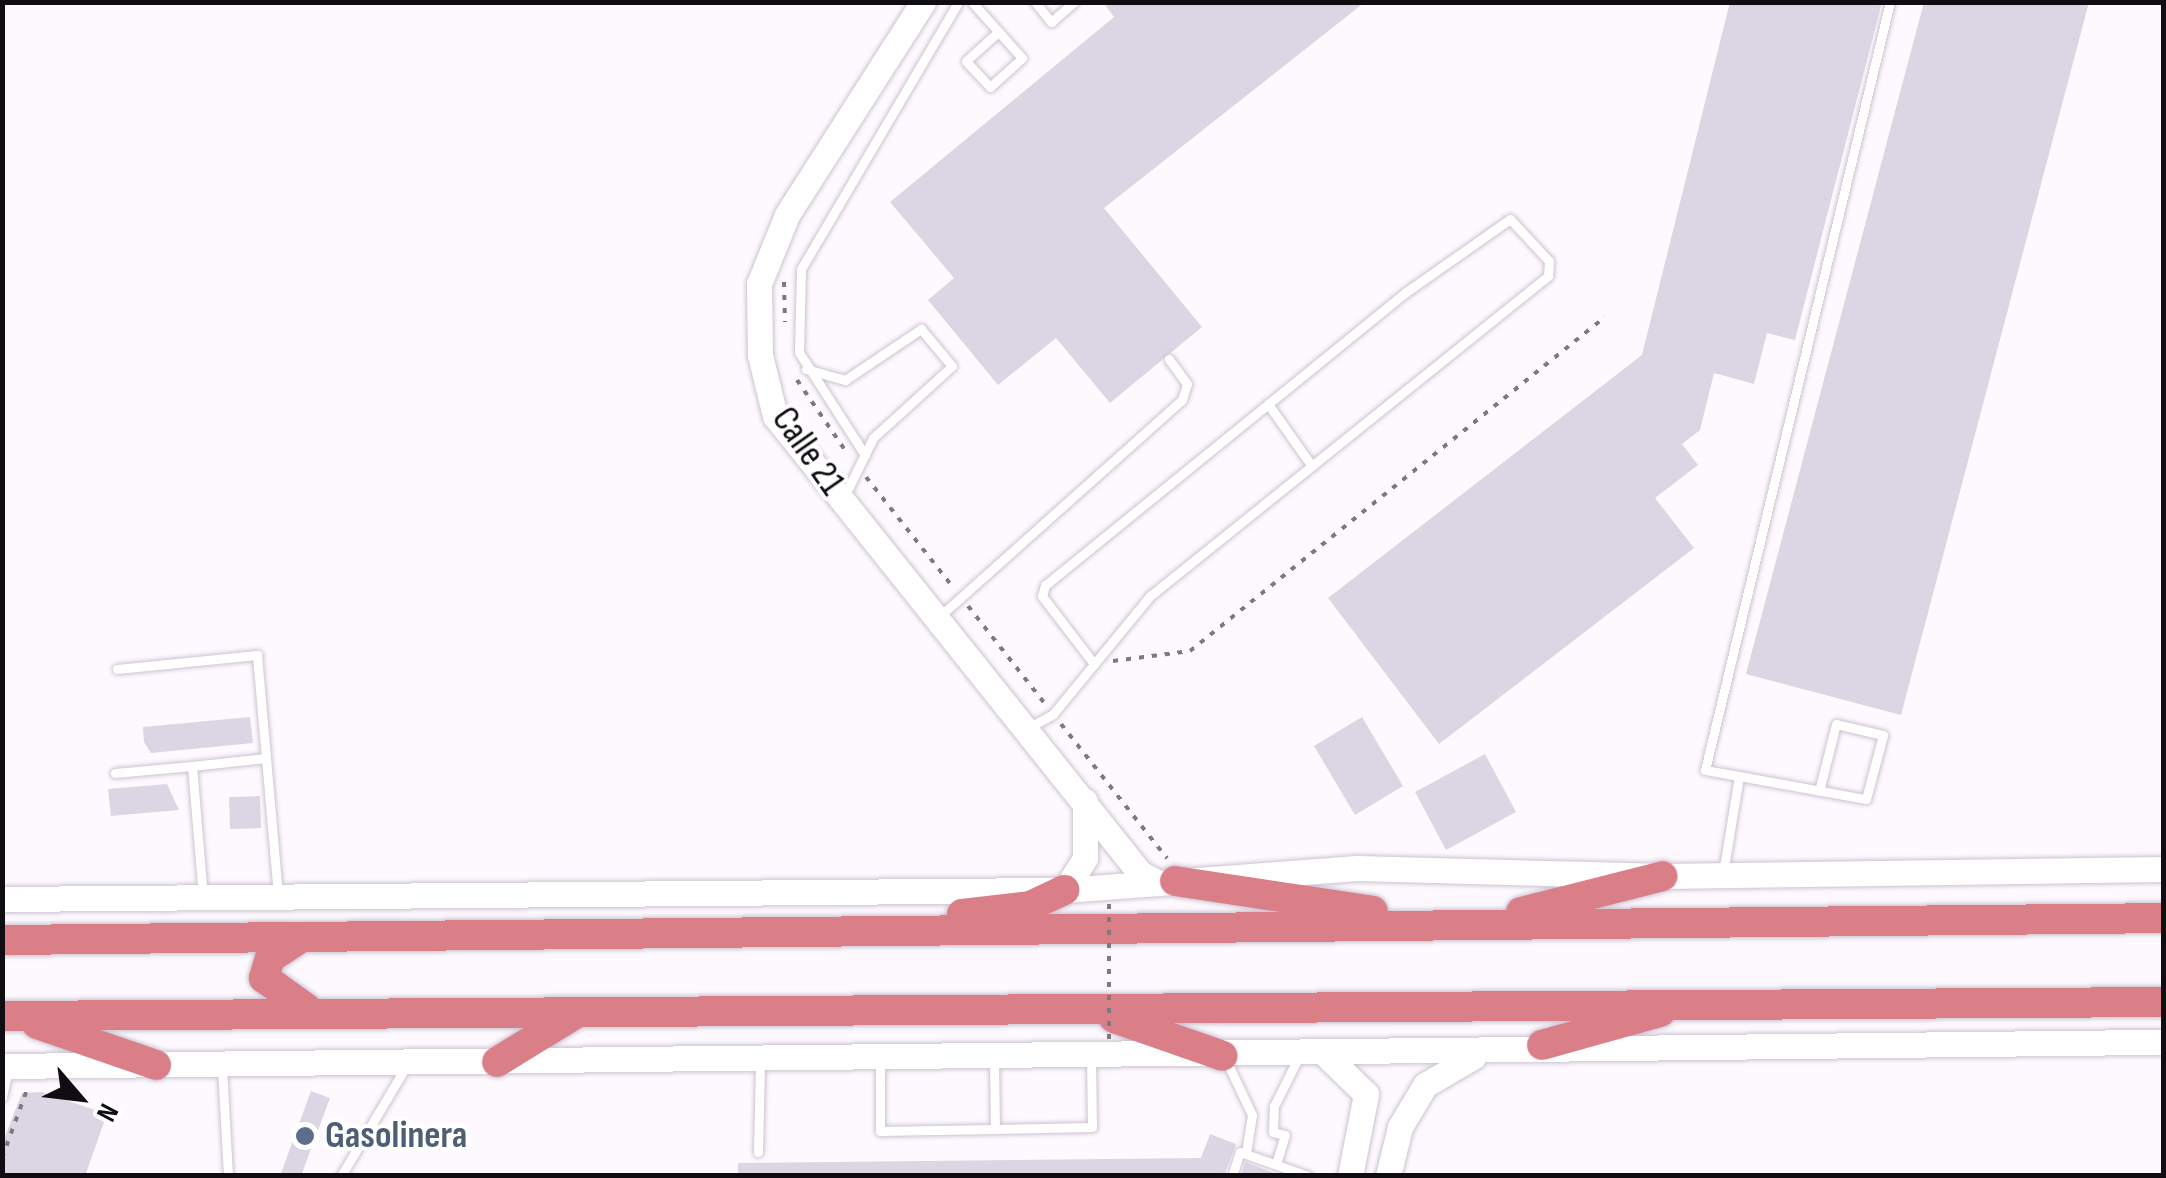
<!DOCTYPE html>
<style>
body{margin:0}
#map{position:relative;width:2166px;height:1178px;overflow:hidden;background:#fdf9ff;font-family:"Sofia Sans Condensed",sans-serif}
div>[style]{position:absolute}
.building>*{inset:0;background:#dad6e4}
.path>*{height:4px;margin-top:-2px;transform-origin:0;background:repeating-linear-gradient(90deg,#7d7a7f 0 5px,transparent 0 13px)}
.roads{filter:drop-shadow(0 0 2px #ccc3d0) drop-shadow(0 0 2px #ccc3d0)}
.lane>*{height:9px;margin:-4.5px;padding:0 4.5px;transform-origin:4.5px;border-radius:4.5px;background:#fff}
.secondary>*{height:25px;margin:-12.5px;padding:0 12.5px;transform-origin:12.5px;border-radius:12.5px;background:#fff}
.highway>*{height:30px;margin:-15px;padding:0 15px;transform-origin:15px;border-radius:15px;background:#da7e88}
.path-bridge>*{height:4px;margin-top:-2px;transform-origin:0;background:repeating-linear-gradient(90deg,#7d7a7f 0 5px,transparent 0 13px)}
.dots>*{width:28px;height:28px;translate:-50% -50%;box-sizing:border-box;border:5px solid #fff;border-radius:50%}
span{translate:-50% -50%;white-space:nowrap;text-align:center;line-height:1.15;-webkit-text-stroke:8px #fff;paint-order:stroke}
.street-label{font-size:38px;color:#100d12}
.service-label{font-size:38px;color:#4e5e75;font-weight:700}
.left{translate:0 -50%;text-align:left}
.frame{position:absolute;inset:0;border:5px solid #100d12;pointer-events:none}
.north{position:absolute;left:30px;top:1048px;width:100px;height:100px;-webkit-text-stroke:8px #fff;paint-order:stroke;rotate:118deg;font-size:28px;font-weight:700;line-height:40px;text-align:center;color:#100d12}
.north::after{content:'';display:block;margin:auto;width:35px;height:45px;background:#100d12;clip-path:polygon(50% 0,100% 100%,50% 72%,0 100%)}
</style>
<div id="map">
<div class="building">
<i style="clip-path:polygon(1103px 2px,1365px 2px,1104px 208px,1202px 327px,1110px 403px,1056px 338px,998px 385px,928px 300px,954px 278px,890px 202px,1114px 17px)"></i>
<i style="clip-path:polygon(1730px 2px,1882px 2px,1795px 340px,1767px 333px,1754px 384px,1714px 373px,1700px 430px,1682px 444px,1698px 465px,1655px 498px,1694px 548px,1439px 744px,1328px 598px,1642px 355px)"></i>
<i style="clip-path:polygon(1924px 2px,2089px 2px,1901px 715px,1746px 674px)"></i>
<i style="clip-path:polygon(250px 717px,253px 743px,151px 753px,144px 742px,143px 727px)"></i>
<i style="clip-path:polygon(1362px 717px,1403px 786px,1355px 815px,1314px 746px)"></i>
<i style="clip-path:polygon(1485px 754px,1516px 812px,1446px 850px,1415px 792px)"></i>
<i style="clip-path:polygon(167px 784px,179px 810px,111px 816px,108px 789px)"></i>
<i style="clip-path:polygon(260px 796px,261px 828px,230px 829px,229px 797px)"></i>
<i style="clip-path:polygon(311px 1091px,330px 1098px,301px 1176px,280px 1176px)"></i>
<i style="clip-path:polygon(42px 1092px,107px 1114px,85px 1176px,2px 1176px,2px 1144px,22px 1093px)"></i>
<i style="clip-path:polygon(1210px 1134px,1236px 1144px,1224px 1176px,738px 1176px,738px 1163px,1201px 1158px)"></i>
<i style="clip-path:polygon(1245px 1162px,1282px 1176px,1241px 1176px)"></i>
</div>
<div class="path">
<i style="left:784px;top:282px;width:40px;rotate:88.6deg"></i>
<i style="left:797px;top:380px;width:85px;rotate:55.6deg"></i>
<i style="left:866px;top:477px;width:140px;rotate:51.7deg"></i>
<i style="left:968px;top:606px;width:126px;rotate:51.8deg"></i>
<i style="left:1113px;top:661px;width:78px;rotate:-7.4deg"></i>
<i style="left:1190px;top:651px;width:533px;rotate:-38.83deg"></i>
<i style="left:1061px;top:724px;width:171px;rotate:51.7deg"></i>
<i style="left:2px;top:1158px;width:76px;rotate:-69.9deg"></i>
</div>
<div class="roads">
<div class="lane">
<i style="left:972px;top:2px;width:75px;rotate:48.2deg"></i>
<i style="left:1022px;top:58px;width:43px;rotate:137.8deg"></i>
<i style="left:990px;top:87px;width:35px;rotate:-133deg"></i>
<i style="left:966px;top:61px;width:43px;rotate:-42.2deg"></i>
<i style="left:1035px;top:2px;width:26px;rotate:51deg"></i>
<i style="left:1051px;top:22px;width:30px;rotate:-41deg"></i>
<i style="left:806px;top:369px;width:41px;rotate:15.8deg"></i>
<i style="left:845px;top:380px;width:92px;rotate:-33.9deg"></i>
<i style="left:921px;top:329px;width:48px;rotate:50deg"></i>
<i style="left:952px;top:366px;width:107px;rotate:137.7deg"></i>
<i style="left:873px;top:438px;width:66px;rotate:116.2deg"></i>
<i style="left:1268px;top:404px;width:75px;rotate:54.8deg"></i>
<i style="left:865px;top:455px;width:122px;rotate:-122.7deg"></i>
<i style="left:799px;top:352px;width:83px;rotate:-88.6deg"></i>
<i style="left:801px;top:269px;width:310px;rotate:-59.5deg"></i>
<i style="left:940px;top:616px;width:324px;rotate:-41.8deg"></i>
<i style="left:1182px;top:400px;width:17px;rotate:-73deg"></i>
<i style="left:1187px;top:384px;width:31px;rotate:-126deg"></i>
<i style="left:117px;top:669px;width:141px;rotate:-5.7deg"></i>
<i style="left:257px;top:655px;width:239px;rotate:85deg"></i>
<i style="left:1028px;top:728px;width:29px;rotate:-29deg"></i>
<i style="left:1053px;top:714px;width:153px;rotate:-50.6deg"></i>
<i style="left:1150px;top:596px;width:511px;rotate:-38.8deg"></i>
<i style="left:1548px;top:276px;width:15px;rotate:-86deg"></i>
<i style="left:1549px;top:261px;width:57px;rotate:-132.9deg"></i>
<i style="left:1510px;top:219px;width:127px;rotate:144.9deg"></i>
<i style="left:1406px;top:292px;width:465px;rotate:140.9deg"></i>
<i style="left:1045px;top:585px;width:11px;rotate:105deg"></i>
<i style="left:1042px;top:596px;width:86px;rotate:52.6deg"></i>
<i style="left:192px;top:766px;width:74px;rotate:-6.2deg"></i>
<i style="left:115px;top:773px;width:77px;rotate:-5.2deg"></i>
<i style="left:192px;top:766px;width:130px;rotate:85.2deg"></i>
<i style="left:1739px;top:776px;width:129px;rotate:10.3deg"></i>
<i style="left:1866px;top:799px;width:66px;rotate:-75.1deg"></i>
<i style="left:1883px;top:735px;width:48px;rotate:-166.8deg"></i>
<i style="left:1836px;top:724px;width:69px;rotate:104.2deg"></i>
<i style="left:1723px;top:873px;width:98px;rotate:-80.6deg"></i>
<i style="left:1739px;top:776px;width:35px;rotate:-170deg"></i>
<i style="left:1705px;top:770px;width:790px;rotate:-76.46deg"></i>
<i style="left:994px;top:1058px;width:71px;rotate:89.2deg"></i>
<i style="left:995px;top:1129px;width:97px;rotate:-1.2deg"></i>
<i style="left:1092px;top:1127px;width:68px;rotate:-90.8deg"></i>
<i style="left:880px;top:1059px;width:72px;rotate:90deg"></i>
<i style="left:880px;top:1131px;width:115px;rotate:-1deg"></i>
<i style="left:1226px;top:1060px;width:61px;rotate:64.7deg"></i>
<i style="left:1252px;top:1115px;width:39px;rotate:99deg"></i>
<i style="left:222px;top:1068px;width:108px;rotate:86.8deg"></i>
<i style="left:2px;top:1097px;width:29px;rotate:-78deg"></i>
<i style="left:758px;top:1152px;width:89px;rotate:-88.7deg"></i>
<i style="left:1276px;top:1164px;width:30px;rotate:-73deg"></i>
<i style="left:1285px;top:1135px;width:12px;rotate:-166deg"></i>
<i style="left:1273px;top:1132px;width:26px;rotate:-88deg"></i>
<i style="left:1274px;top:1106px;width:56px;rotate:-63.4deg"></i>
<i style="left:341px;top:1176px;width:126px;rotate:-59.3deg"></i>
<i style="left:1232px;top:1176px;width:25px;rotate:-72deg"></i>
<i style="left:1240px;top:1152px;width:72px;rotate:19.4deg"></i>
</div>
<div class="secondary">
<i style="left:923px;top:2px;width:253px;rotate:122.6deg"></i>
<i style="left:787px;top:215px;width:74px;rotate:112.1deg"></i>
<i style="left:759px;top:284px;width:71px;rotate:89.2deg"></i>
<i style="left:760px;top:355px;width:63px;rotate:76.2deg"></i>
<i style="left:775px;top:416px;width:585px;rotate:51.39deg"></i>
<i style="left:1140px;top:873px;width:21px;rotate:29deg"></i>
<i style="left:1065px;top:890px;width:38px;rotate:-58deg"></i>
<i style="left:1085px;top:858px;width:57px;rotate:-90deg"></i>
<i style="left:2px;top:899px;width:1063px;rotate:-0.49deg"></i>
<i style="left:1065px;top:890px;width:293px;rotate:-4.3deg"></i>
<i style="left:1357px;top:868px;width:306px;rotate:1.5deg"></i>
<i style="left:1663px;top:876px;width:501px;rotate:-0.8deg"></i>
<i style="left:1326px;top:1055px;width:56px;rotate:44.3deg"></i>
<i style="left:1366px;top:1094px;width:84px;rotate:101deg"></i>
<i style="left:2px;top:1066px;width:2162px;rotate:-0.64deg"></i>
<i style="left:1388px;top:1176px;width:50px;rotate:-76.2deg"></i>
<i style="left:1400px;top:1127px;width:49px;rotate:-59.2deg"></i>
<i style="left:1425px;top:1085px;width:56px;rotate:-30.3deg"></i>
</div>
<div class="highway">
<i style="left:1175px;top:881px;width:200px;rotate:8.6deg"></i>
<i style="left:1521px;top:912px;width:146px;rotate:-14.2deg"></i>
<i style="left:962px;top:914px;width:68px;rotate:-6.7deg"></i>
<i style="left:1030px;top:906px;width:38px;rotate:-25deg"></i>
<i style="left:2px;top:940px;width:2162px;rotate:-0.58deg"></i>
<i style="left:296px;top:941px;width:31px;rotate:147deg"></i>
<i style="left:270px;top:958px;width:21px;rotate:107deg"></i>
<i style="left:264px;top:978px;width:52px;rotate:35.5deg"></i>
<i style="left:2px;top:1016px;width:2162px;rotate:-0.37deg"></i>
<i style="left:1114px;top:1018px;width:115px;rotate:19.2deg"></i>
<i style="left:37px;top:1024px;width:126px;rotate:19deg"></i>
<i style="left:1542px;top:1045px;width:123px;rotate:-15.6deg"></i>
<i style="left:497px;top:1062px;width:92px;rotate:-31.6deg"></i>
</div>
</div>
<div class="path-bridge">
<i style="left:1109px;top:904px;width:137px;rotate:90deg"></i>
</div>
<div class="dots">
<i style="left:305px;top:1136px;background:#5c6f8a"></i>
</div>
<div class="street-label">
<span style="left:808px;top:451px;rotate:55deg">Calle 21</span>
</div>
<div class="service-label">
<span class="left" style="left:325px;top:1136px">Gasolinera</span>
</div>
<div class="frame"></div>
<div class="north">N</div>
</div>
